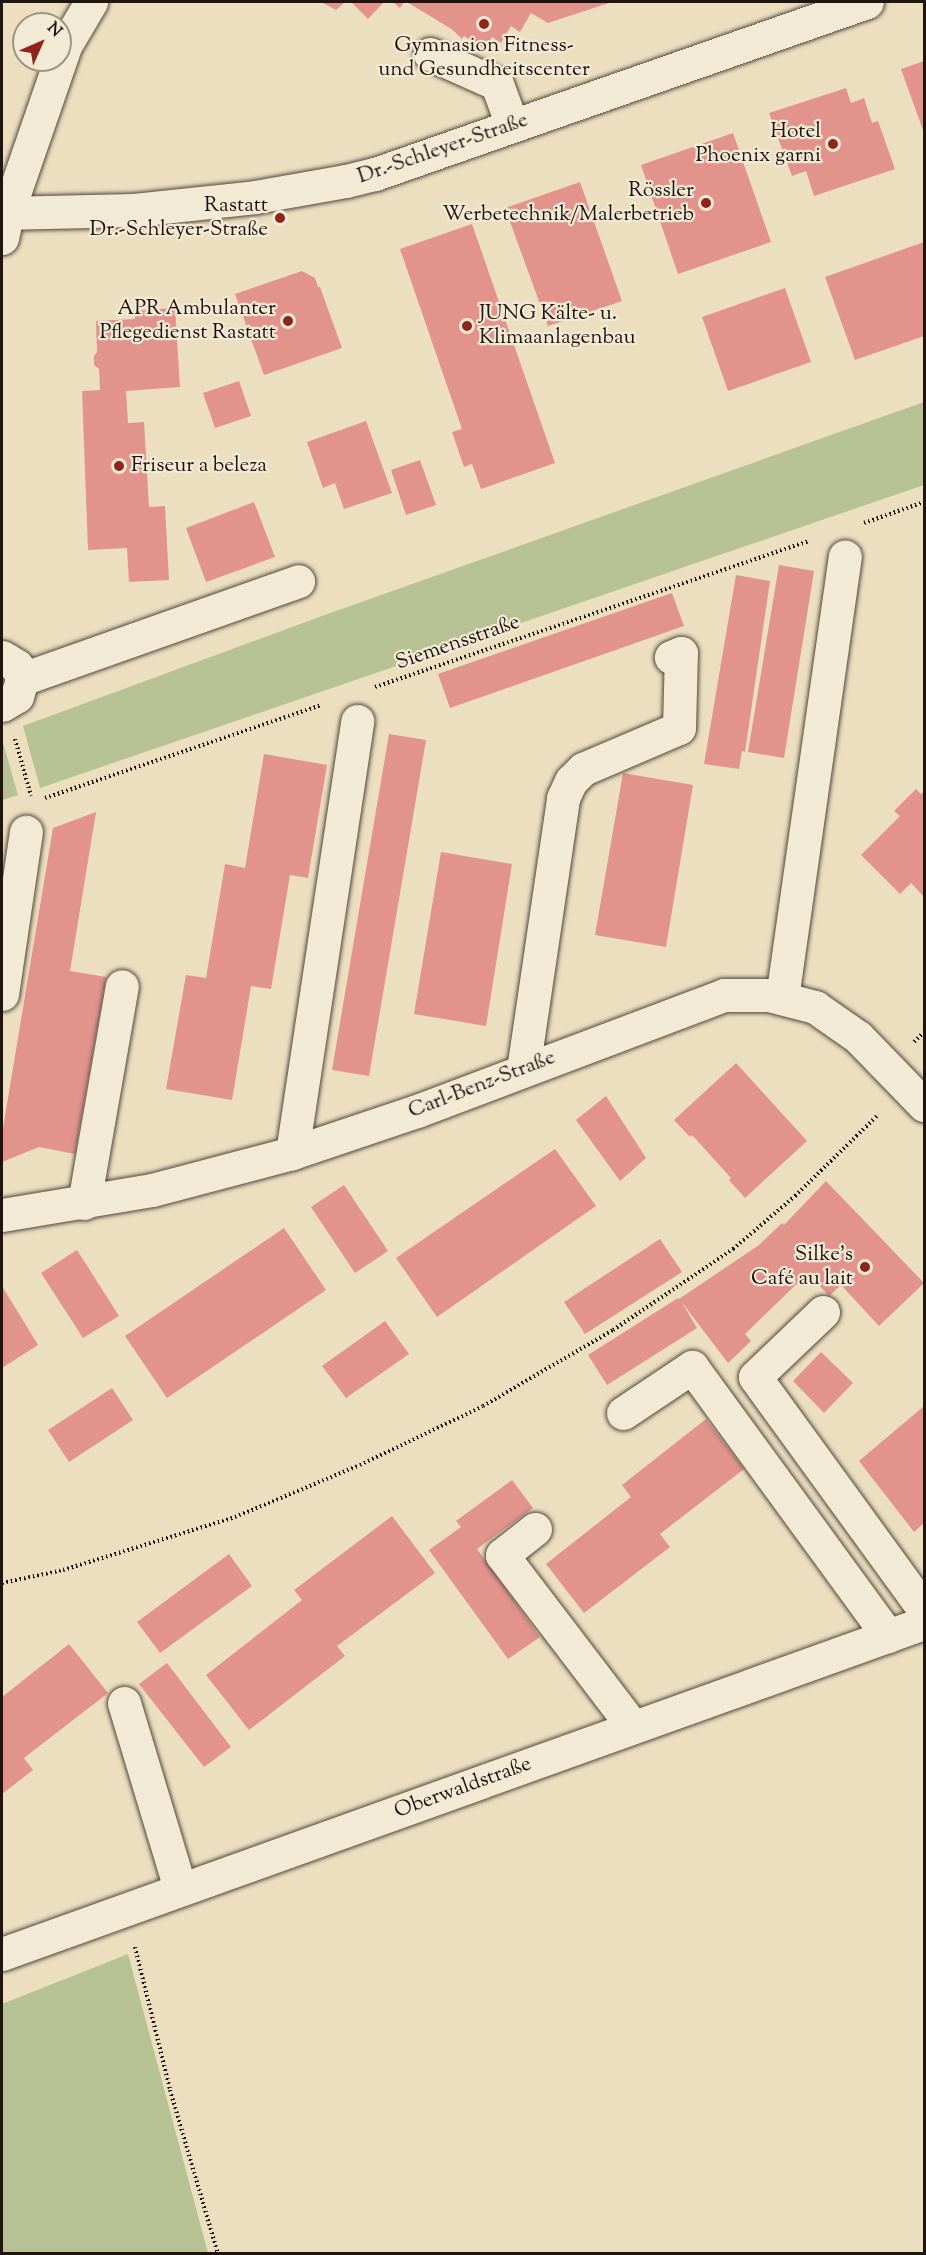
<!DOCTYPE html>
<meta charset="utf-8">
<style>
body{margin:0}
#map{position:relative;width:926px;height:2255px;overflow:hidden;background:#ecdfc0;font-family:"Sorts Mill Goudy",serif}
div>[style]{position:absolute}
.green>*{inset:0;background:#b6c293}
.building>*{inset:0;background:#e1938c}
.path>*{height:4px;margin-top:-2px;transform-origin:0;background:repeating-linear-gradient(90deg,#1f140f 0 1.5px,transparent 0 4.5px)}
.roads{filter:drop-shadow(0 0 2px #52473b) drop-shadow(0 0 2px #52473b)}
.minor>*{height:33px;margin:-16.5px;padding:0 16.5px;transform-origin:16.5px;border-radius:16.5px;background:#f3ead6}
.dots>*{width:16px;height:16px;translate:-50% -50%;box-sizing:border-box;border:3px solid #f3ead6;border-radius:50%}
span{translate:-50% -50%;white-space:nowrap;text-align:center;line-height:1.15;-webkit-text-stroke:4.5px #f3ead6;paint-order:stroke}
.poi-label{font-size:21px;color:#1f140f}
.right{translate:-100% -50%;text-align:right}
.left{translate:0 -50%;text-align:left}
.street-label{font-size:21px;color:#1f140f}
.frame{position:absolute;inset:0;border:3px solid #1f140f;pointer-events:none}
.north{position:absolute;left:12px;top:12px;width:60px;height:60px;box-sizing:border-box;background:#f3ead6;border:2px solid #9e9486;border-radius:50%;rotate:45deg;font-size:16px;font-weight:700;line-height:24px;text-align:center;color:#1f140f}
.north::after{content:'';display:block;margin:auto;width:21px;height:27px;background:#8f2418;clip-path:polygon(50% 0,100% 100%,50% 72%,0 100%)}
</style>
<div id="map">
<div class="green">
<i style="clip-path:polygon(924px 402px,924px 485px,40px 788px,23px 726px,322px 616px)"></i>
<i style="clip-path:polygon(2px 739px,18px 795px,2px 800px)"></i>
<i style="clip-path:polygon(128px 1954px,208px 2253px,2px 2253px,2px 2004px)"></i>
</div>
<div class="building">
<i style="clip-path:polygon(321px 2px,345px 2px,336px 10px)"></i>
<i style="clip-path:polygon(351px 2px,384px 2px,368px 19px)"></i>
<i style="clip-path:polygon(393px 2px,404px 2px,400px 8px)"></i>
<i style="clip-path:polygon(407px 2px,612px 2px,548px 23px,531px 13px,520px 32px,511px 26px,501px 43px,492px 37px,485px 49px,464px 36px,462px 39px,453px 30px)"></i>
<i style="clip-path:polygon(924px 61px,924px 133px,901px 69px)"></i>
<i style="clip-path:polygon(846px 88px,851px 103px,864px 98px,872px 123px,878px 121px,895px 169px,814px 196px,806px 171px,792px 176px,769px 113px)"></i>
<i style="clip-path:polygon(733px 133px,771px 242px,678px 274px,641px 165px)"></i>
<i style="clip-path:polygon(580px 182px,622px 301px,548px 326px,505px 208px)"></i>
<i style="clip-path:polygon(472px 224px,555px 463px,481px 489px,472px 464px,464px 467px,452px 432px,462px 429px,400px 249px)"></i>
<i style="clip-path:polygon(924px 242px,924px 336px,855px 360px,825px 277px)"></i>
<i style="clip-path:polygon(302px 271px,315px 278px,318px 287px,320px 287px,342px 348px,264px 375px,235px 294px)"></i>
<i style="clip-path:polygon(785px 288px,811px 362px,728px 391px,702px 317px)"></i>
<i style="clip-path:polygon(175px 308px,180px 387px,126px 391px,128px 423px,144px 422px,149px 507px,165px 506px,169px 580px,129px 582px,127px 548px,88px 550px,82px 391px,100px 390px,99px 369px,94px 365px,94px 356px,97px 352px,96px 321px,135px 319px,135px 311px)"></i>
<i style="clip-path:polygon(239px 381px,251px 416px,215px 428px,203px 393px)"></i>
<i style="clip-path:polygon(366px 421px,392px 493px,344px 509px,335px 483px,323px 488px,307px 442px)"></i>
<i style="clip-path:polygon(420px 460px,436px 505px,406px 515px,391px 470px)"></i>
<i style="clip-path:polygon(254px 502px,275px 557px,206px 582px,186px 528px)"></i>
<i style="clip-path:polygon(779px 565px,814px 571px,784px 758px,748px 752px)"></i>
<i style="clip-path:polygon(736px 575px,770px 581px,745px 752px,742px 751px,739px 769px,704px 764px)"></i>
<i style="clip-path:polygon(672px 593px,684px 626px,450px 708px,438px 674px)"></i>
<i style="clip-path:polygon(389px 734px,426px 740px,369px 1076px,332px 1070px)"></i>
<i style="clip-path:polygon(264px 754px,327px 765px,308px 878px,290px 875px,271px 989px,251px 986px,232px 1100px,166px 1089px,186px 975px,206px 978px,225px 864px,245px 868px)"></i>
<i style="clip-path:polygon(623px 773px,693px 785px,666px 947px,595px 935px)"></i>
<i style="clip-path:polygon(916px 789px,921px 794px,924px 791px,924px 897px,911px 883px,900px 894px,861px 855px,900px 816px,894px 811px)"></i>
<i style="clip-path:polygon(96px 812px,70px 971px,106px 977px,75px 1154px,39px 1147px,2px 1162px,2px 1134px,53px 828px)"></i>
<i style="clip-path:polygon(441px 852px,512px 864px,486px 1026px,414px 1014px)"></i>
<i style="clip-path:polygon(736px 1063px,807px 1141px,745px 1198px,729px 1180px,731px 1178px,692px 1135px,690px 1137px,674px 1120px)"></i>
<i style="clip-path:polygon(606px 1096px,646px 1158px,620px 1181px,576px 1120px)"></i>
<i style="clip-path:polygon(555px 1149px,596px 1206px,437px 1317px,396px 1258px)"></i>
<i style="clip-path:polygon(826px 1181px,924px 1283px,879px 1326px,841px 1285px,829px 1296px,808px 1273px,745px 1334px,751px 1341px,728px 1363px,681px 1301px,697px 1328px,607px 1385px,588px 1355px,678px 1298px,679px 1299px,759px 1245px,782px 1223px,784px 1225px)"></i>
<i style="clip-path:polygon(344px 1185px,388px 1251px,355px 1273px,311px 1207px)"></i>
<i style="clip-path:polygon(284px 1228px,326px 1290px,167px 1398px,125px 1336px)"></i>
<i style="clip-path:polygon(660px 1239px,682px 1272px,585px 1334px,564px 1302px)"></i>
<i style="clip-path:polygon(77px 1250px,119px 1316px,83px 1338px,41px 1273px)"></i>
<i style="clip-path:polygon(2px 1286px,38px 1345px,2px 1368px)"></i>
<i style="clip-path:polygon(385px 1321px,409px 1354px,346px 1398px,322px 1366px)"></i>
<i style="clip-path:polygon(821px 1352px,853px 1383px,824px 1413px,793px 1381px)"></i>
<i style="clip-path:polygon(112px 1388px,133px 1420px,69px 1462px,48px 1430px)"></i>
<i style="clip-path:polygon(924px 1406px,924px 1523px,914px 1532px,859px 1461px)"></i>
<i style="clip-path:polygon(706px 1419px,744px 1469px,660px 1534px,670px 1547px,584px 1613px,546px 1564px,631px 1497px,622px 1485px)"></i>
<i style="clip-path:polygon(512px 1480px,533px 1508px,477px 1549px,540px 1637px,508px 1659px,429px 1550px,461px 1527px,456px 1521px)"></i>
<i style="clip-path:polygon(392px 1516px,435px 1573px,337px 1646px,345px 1656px,249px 1730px,206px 1675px,302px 1600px,294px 1590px)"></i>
<i style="clip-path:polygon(229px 1554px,252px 1586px,160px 1653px,137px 1622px)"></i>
<i style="clip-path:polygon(69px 1644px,108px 1693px,24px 1758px,33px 1770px,2px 1794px,2px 1697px)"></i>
<i style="clip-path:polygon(167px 1663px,231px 1747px,204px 1767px,139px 1684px)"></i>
</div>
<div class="path">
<i style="left:864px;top:523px;width:64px;rotate:-19.3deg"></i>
<i style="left:375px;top:687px;width:457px;rotate:-18.6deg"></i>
<i style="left:15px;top:739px;width:59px;rotate:74.3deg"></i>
<i style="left:45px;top:798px;width:292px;rotate:-18.6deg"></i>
<i style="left:914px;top:1042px;width:14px;rotate:-45deg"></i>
<i style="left:2px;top:1583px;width:62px;rotate:-12deg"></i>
<i style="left:63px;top:1570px;width:180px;rotate:-17.1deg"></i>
<i style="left:235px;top:1517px;width:135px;rotate:-22.6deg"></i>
<i style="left:360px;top:1465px;width:136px;rotate:-25.6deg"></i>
<i style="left:483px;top:1406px;width:151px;rotate:-30.3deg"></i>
<i style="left:613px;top:1330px;width:145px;rotate:-34deg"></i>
<i style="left:733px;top:1249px;width:82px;rotate:-40.5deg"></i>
<i style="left:795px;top:1196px;width:117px;rotate:-44.3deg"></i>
<i style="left:135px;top:1947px;width:147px;rotate:76.2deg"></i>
<i style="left:170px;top:2090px;width:171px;rotate:73.7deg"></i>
</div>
<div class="roads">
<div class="minor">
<i style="left:430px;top:54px;width:73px;rotate:24.1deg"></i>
<i style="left:497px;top:84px;width:44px;rotate:69.9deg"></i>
<i style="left:2px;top:213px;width:132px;rotate:-1.3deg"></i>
<i style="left:134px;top:210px;width:122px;rotate:-6.1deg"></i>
<i style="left:255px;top:197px;width:92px;rotate:-10deg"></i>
<i style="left:346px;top:181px;width:30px;rotate:-14deg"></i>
<i style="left:375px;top:174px;width:521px;rotate:-19.27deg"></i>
<i style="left:2px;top:238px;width:25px;rotate:-78deg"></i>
<i style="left:7px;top:214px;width:180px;rotate:-70.9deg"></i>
<i style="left:66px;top:44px;width:49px;rotate:-59.2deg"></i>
<i style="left:2px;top:657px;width:17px;rotate:31deg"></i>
<i style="left:17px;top:666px;width:14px;rotate:69deg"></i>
<i style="left:22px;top:679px;width:18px;rotate:106deg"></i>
<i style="left:17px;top:696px;width:17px;rotate:149deg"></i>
<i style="left:22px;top:679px;width:293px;rotate:-19.5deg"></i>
<i style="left:2px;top:994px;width:164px;rotate:-81.6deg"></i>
<i style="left:782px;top:998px;width:446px;rotate:-81.9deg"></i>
<i style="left:523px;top:1070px;width:275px;rotate:-81.6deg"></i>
<i style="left:563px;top:798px;width:19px;rotate:-65deg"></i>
<i style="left:571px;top:781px;width:17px;rotate:-45deg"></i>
<i style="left:583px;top:769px;width:104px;rotate:-23.1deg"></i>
<i style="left:679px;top:728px;width:75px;rotate:-88.5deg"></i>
<i style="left:681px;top:653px;width:11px;rotate:158deg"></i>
<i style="left:292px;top:1153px;width:437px;rotate:-81.4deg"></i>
<i style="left:84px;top:1203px;width:220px;rotate:-80.1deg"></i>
<i style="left:2px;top:1215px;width:152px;rotate:-9.5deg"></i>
<i style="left:152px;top:1190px;width:145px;rotate:-14.8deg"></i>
<i style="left:292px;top:1153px;width:132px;rotate:-18.6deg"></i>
<i style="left:417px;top:1111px;width:328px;rotate:-20.7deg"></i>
<i style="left:724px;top:995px;width:45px"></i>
<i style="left:769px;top:995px;width:48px;rotate:14.6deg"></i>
<i style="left:815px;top:1007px;width:52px;rotate:34.9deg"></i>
<i style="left:858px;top:1037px;width:95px;rotate:45.9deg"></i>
<i style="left:823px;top:1312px;width:94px;rotate:136.3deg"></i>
<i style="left:755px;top:1377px;width:288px;rotate:54deg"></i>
<i style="left:623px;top:1413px;width:83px;rotate:-33.7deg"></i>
<i style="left:692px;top:1367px;width:333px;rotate:53.9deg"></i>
<i style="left:535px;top:1529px;width:42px;rotate:141.8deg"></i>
<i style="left:502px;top:1555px;width:216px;rotate:52.7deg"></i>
<i style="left:124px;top:1703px;width:194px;rotate:73.2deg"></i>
<i style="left:2px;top:1954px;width:980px;rotate:-19.75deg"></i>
</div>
</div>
<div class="dots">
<i style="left:484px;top:24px;background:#8f2418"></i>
<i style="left:833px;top:144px;background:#8f2418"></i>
<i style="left:706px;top:203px;background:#8f2418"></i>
<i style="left:280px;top:218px;background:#8f2418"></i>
<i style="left:288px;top:321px;background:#8f2418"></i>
<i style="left:467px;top:326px;background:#8f2418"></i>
<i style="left:119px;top:466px;background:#8f2418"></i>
<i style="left:865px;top:1267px;background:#8f2418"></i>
</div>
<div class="poi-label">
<span style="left:484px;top:58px">Gymnasion Fitness-<br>und Gesundheitscenter</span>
<span class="right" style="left:821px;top:144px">Hotel<br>Phoenix garni</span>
<span class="right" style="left:694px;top:203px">Rössler<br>Werbetechnik/Malerbetrieb</span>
<span class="right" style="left:268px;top:218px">Rastatt<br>Dr.-Schleyer-Straße</span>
<span class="right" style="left:276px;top:321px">APR Ambulanter<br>Pflegedienst Rastatt</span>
<span class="left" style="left:479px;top:326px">JUNG Kälte- u.<br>Klimaanlagenbau</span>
<span class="left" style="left:131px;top:466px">Friseur a beleza</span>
<span class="right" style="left:853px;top:1267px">Silke's<br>Café au lait</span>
</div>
<div class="street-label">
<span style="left:443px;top:149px;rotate:-19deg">Dr.-Schleyer-Straße</span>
<span style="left:458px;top:643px;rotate:-19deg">Siemensstraße</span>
<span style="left:482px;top:1085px;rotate:-21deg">Carl-Benz-Straße</span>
<span style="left:463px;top:1788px;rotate:-20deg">Oberwaldstraße</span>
</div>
<div class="frame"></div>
<div class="north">N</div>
</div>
